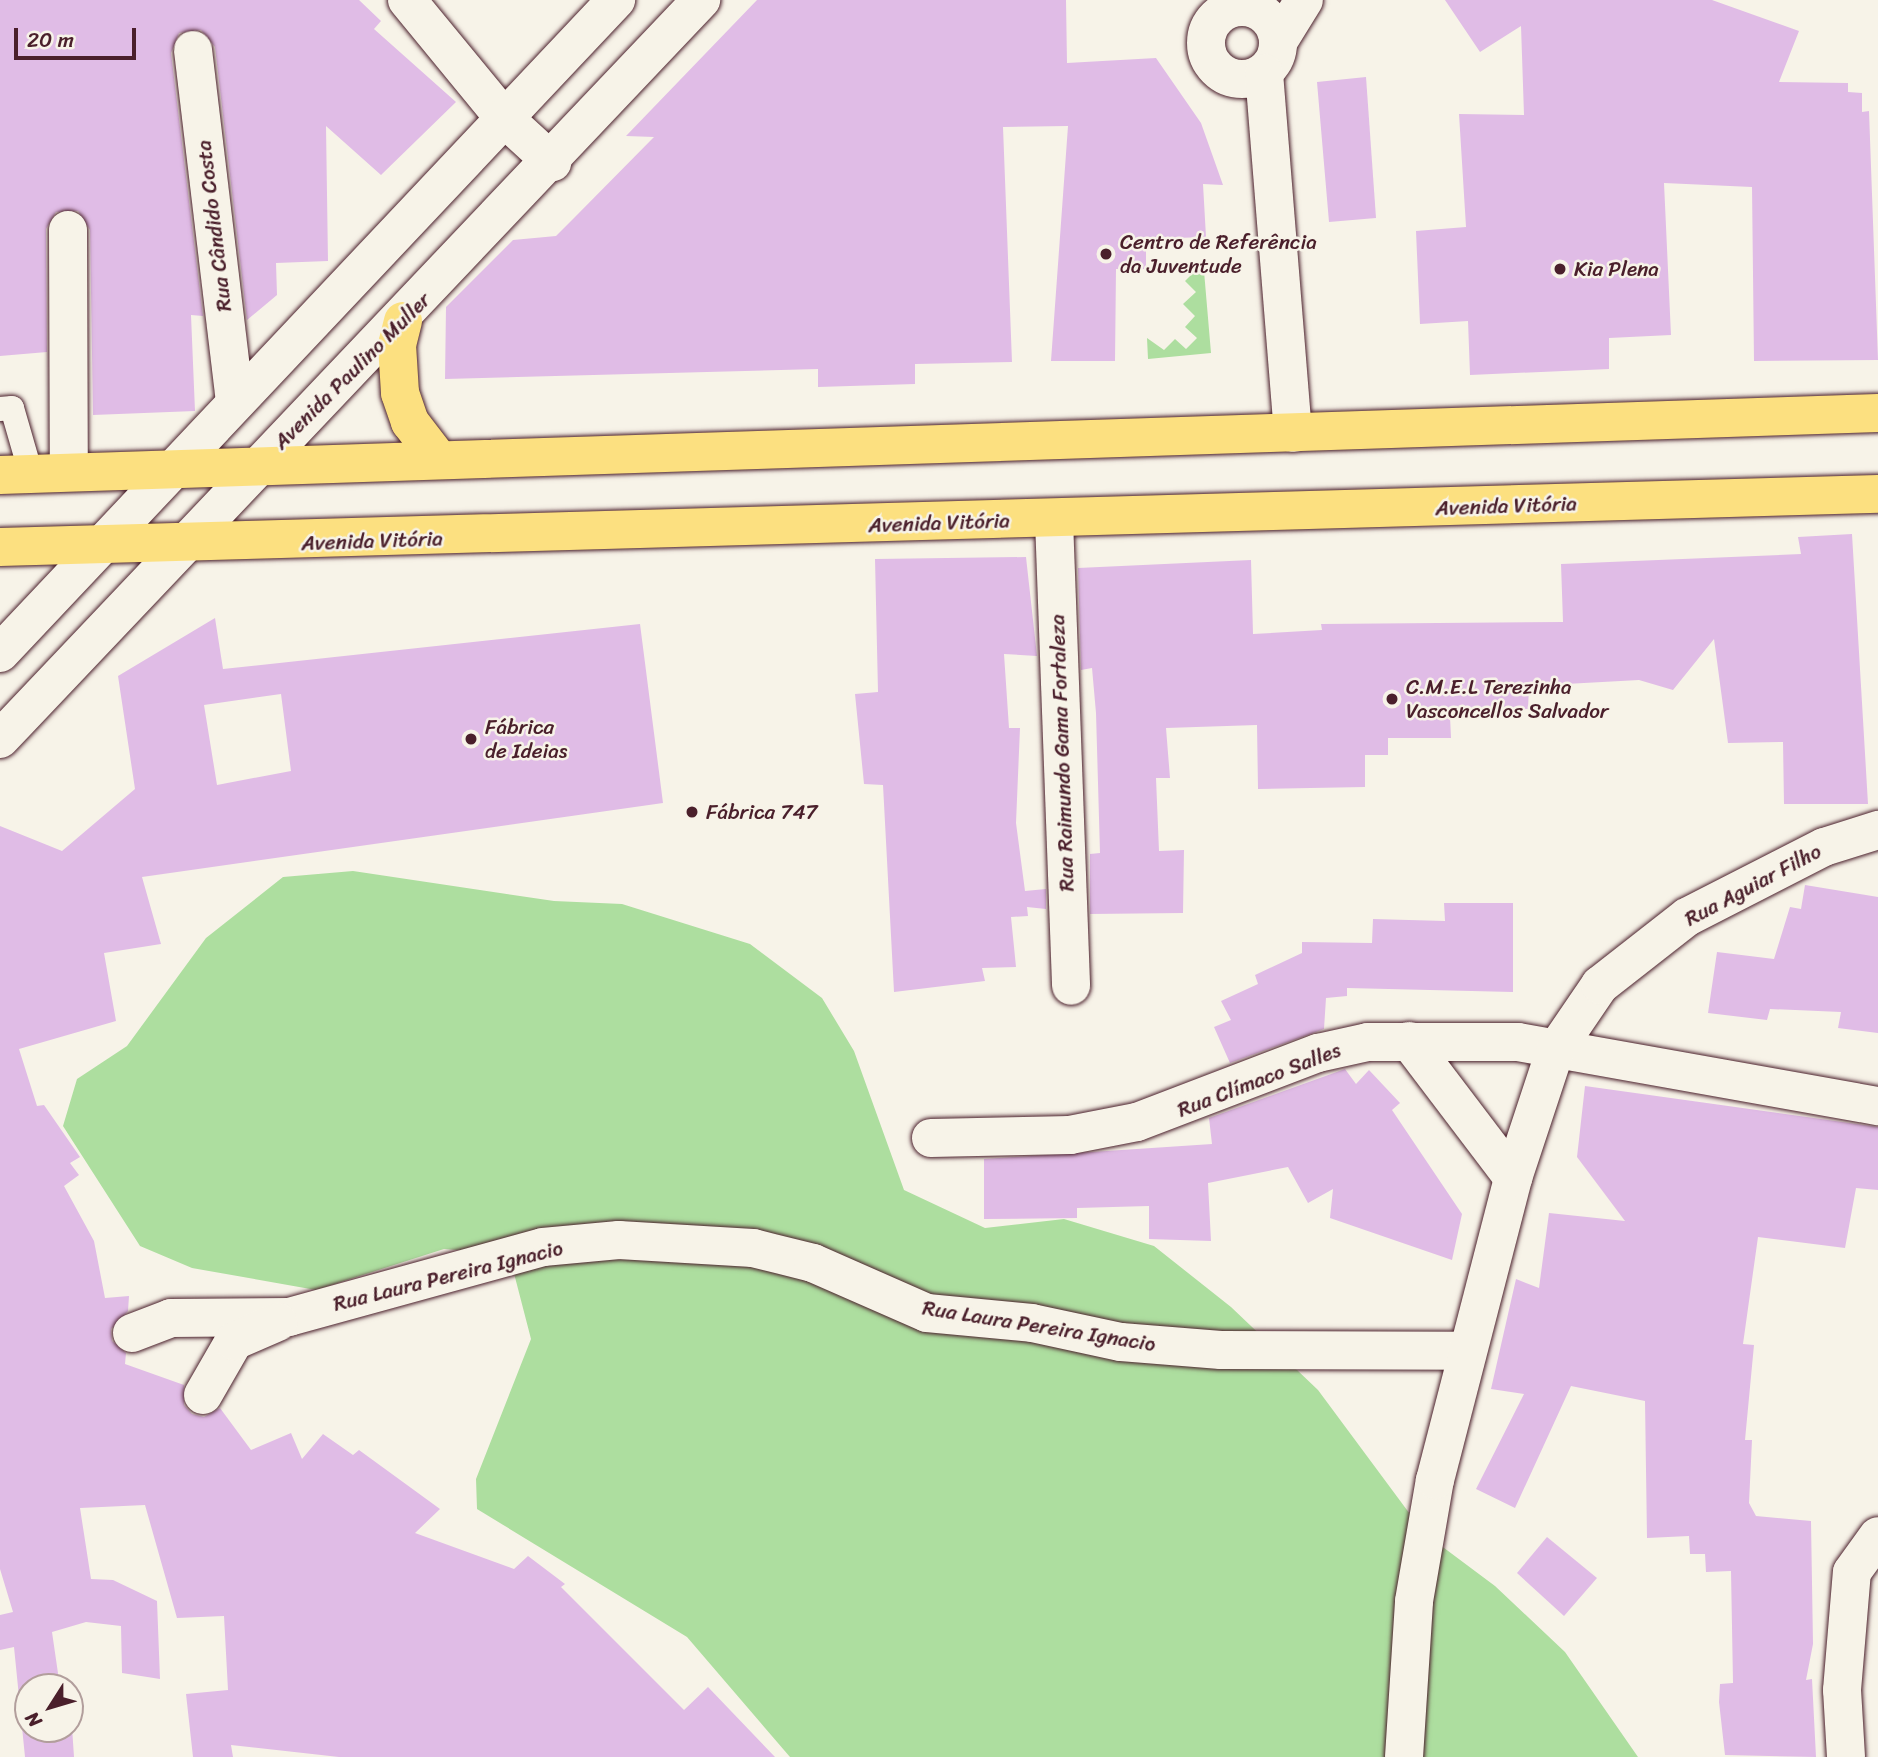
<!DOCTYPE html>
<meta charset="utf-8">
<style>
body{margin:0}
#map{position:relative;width:1878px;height:1757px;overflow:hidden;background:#f7f3e8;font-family:Sriracha,sans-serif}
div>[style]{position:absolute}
.green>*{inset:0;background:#adde9f}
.building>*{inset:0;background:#e0bce6}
.roads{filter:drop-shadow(0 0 2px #4a1f2b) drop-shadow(0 0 2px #4a1f2b)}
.service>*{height:24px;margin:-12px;padding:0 12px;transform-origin:12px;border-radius:12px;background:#f7f3e8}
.minor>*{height:38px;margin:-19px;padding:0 19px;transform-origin:19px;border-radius:19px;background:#f7f3e8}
.minor>.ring{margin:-19px;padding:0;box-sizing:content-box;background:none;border:38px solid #f7f3e8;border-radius:50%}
.secondary>*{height:38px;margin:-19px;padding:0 19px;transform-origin:19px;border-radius:19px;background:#f7f3e8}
.primary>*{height:38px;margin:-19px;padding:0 19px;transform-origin:19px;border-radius:19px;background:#fce080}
.dots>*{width:19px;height:19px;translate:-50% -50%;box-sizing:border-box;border:4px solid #f7f3e8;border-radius:50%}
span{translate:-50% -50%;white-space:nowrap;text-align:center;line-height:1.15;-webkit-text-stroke:5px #f7f3e8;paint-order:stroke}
.street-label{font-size:21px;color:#4a1f2b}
.poi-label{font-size:21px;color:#4a1f2b}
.left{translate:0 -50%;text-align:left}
.north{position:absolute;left:14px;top:1673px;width:70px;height:70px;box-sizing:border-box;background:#f7f3e8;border:2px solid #b29e9c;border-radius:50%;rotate:233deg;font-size:19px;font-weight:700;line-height:28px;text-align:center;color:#4a1f2b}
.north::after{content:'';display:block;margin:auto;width:24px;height:32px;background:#4a1f2b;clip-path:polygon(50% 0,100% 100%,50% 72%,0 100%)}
.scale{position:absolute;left:14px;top:28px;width:122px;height:32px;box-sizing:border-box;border:4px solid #4a1f2b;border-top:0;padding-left:9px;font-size:21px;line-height:24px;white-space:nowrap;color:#4a1f2b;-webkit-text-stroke:5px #f7f3e8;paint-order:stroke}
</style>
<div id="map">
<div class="green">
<i style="clip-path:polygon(1196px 270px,1204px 271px,1211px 353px,1148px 359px,1147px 338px,1164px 350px,1175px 339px,1186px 349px,1197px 338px,1185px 327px,1195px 316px,1183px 304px,1196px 292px,1185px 281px)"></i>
<i style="clip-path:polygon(353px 871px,554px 901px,622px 904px,750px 944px,822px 998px,854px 1051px,904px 1190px,985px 1228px,1064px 1219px,1154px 1246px,1231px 1307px,1318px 1390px,1424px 1533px,1495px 1586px,1565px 1652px,1638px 1757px,790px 1757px,687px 1637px,477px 1509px,476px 1479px,531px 1339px,509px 1254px,444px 1249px,316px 1290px,192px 1268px,140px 1246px,63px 1126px,77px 1079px,127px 1046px,206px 938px,283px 877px)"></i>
</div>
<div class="building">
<i style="clip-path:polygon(0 0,359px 0,381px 21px,374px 29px,456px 102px,381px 175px,326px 126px,328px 261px,276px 263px,277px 295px,247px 320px,215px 47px,201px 30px,179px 33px,171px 53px,203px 316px,191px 315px,195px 411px,93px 415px,90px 230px,78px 211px,56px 212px,46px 229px,47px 352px,0 356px)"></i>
<i style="clip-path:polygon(757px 0,1066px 0,1067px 63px,1156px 58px,1201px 123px,1223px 185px,1203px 184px,1206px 237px,1146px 239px,1146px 269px,1116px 269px,1115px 361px,1051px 361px,1068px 126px,1003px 127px,1012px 362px,915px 364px,915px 384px,818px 387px,818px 369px,445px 379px,446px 307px,513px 240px,556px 236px,574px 218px,654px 137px,626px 136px)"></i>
<i style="clip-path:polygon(1445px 0,1712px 0,1799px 31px,1779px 82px,1848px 83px,1848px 92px,1862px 93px,1862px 112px,1869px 111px,1878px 360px,1754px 361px,1752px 187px,1664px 183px,1671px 335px,1609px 338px,1609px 369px,1470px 375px,1468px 321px,1420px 324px,1416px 231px,1466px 227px,1459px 114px,1524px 115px,1521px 26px,1480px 52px)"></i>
<i style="clip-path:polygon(1366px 77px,1376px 218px,1329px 222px,1317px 82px)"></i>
<i style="clip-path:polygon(1852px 534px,1868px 804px,1784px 804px,1783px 742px,1728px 743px,1714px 639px,1673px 690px,1639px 680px,1529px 686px,1528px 709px,1512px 708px,1513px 715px,1450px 716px,1451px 738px,1388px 738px,1388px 755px,1365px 755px,1365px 787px,1258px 789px,1257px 725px,1166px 728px,1170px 778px,1156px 778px,1159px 851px,1184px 850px,1183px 913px,1090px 914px,1090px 854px,1100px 853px,1096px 713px,1092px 668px,1081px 670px,1078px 568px,1251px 560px,1253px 634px,1322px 630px,1321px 624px,1563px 622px,1561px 564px,1801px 554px,1798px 537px)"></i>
<i style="clip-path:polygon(1026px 557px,1037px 656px,1004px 654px,1009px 728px,1020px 728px,1016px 823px,1025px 891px,1046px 889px,1046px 909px,1027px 907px,1028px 916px,1011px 917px,1016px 967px,982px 968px,985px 981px,894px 992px,883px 785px,864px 784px,855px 694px,878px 692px,875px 559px)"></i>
<i style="clip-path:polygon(evenodd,215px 618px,223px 669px,640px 624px,663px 803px,142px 877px,161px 944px,104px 953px,116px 1021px,19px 1049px,37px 1106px,44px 1105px,80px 1157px,70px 1163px,79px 1175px,64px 1186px,94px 1241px,105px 1298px,129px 1296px,128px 1311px,111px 1329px,112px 1341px,126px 1353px,125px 1364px,184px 1385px,184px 1405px,192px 1414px,204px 1417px,220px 1408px,251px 1450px,291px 1433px,302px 1459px,323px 1434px,353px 1455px,359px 1450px,440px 1509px,415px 1533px,514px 1569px,528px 1556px,565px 1584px,561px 1587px,684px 1710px,708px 1687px,775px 1757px,339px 1757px,231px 1745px,233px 1757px,193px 1757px,186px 1694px,228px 1690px,224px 1616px,177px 1618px,145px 1505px,80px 1508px,91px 1579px,113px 1580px,157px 1601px,160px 1679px,122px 1673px,121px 1626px,86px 1622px,52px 1632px,60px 1687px,28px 1687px,28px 1729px,70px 1729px,71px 1712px,74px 1757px,25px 1757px,14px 1647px,0 1650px,0 1615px,13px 1612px,0 1569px,0 826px,62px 851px,135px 789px,118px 676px,215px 618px,281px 694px,291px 771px,217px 785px,204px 705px,281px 694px)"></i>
<i style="clip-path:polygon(1805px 885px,1878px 897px,1878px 1033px,1838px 1028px,1841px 1012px,1770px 1009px,1767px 1020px,1708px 1013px,1717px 952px,1774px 959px,1790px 907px,1801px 909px)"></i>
<i style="clip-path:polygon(1444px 903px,1513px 903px,1513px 992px,1347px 988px,1347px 996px,1326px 998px,1324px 1029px,1230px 1063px,1214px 1027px,1231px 1020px,1221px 1001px,1258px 984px,1255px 975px,1302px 953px,1302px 942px,1372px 943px,1373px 919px,1445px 921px)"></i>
<i style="clip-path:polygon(1345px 1069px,1356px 1084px,1369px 1070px,1400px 1103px,1392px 1110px,1462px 1214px,1452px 1260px,1330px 1218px,1333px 1189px,1308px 1203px,1288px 1167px,1208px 1183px,1211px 1241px,1149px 1239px,1149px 1206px,1077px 1208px,1077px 1218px,984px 1219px,984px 1159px,1212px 1144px,1209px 1118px)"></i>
<i style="clip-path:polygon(1585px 1086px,1878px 1127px,1878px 1190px,1856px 1188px,1845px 1248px,1758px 1237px,1743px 1344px,1754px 1345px,1745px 1440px,1752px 1440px,1749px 1503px,1756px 1516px,1811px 1521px,1813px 1644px,1806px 1680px,1812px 1679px,1816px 1757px,1725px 1755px,1719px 1702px,1720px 1684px,1733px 1683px,1731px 1571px,1706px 1572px,1705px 1554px,1690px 1554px,1689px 1536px,1647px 1538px,1645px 1401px,1571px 1386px,1515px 1508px,1476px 1489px,1524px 1394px,1491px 1389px,1516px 1279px,1539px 1288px,1549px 1213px,1625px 1221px,1577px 1157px)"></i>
<i style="clip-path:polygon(1547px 1537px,1597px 1578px,1564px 1616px,1517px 1573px)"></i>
</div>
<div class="roads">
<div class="service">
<i style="left:0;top:409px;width:12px;rotate:-5deg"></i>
<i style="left:12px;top:408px;width:69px;rotate:73.9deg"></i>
</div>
<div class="minor">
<i style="left:407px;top:0;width:151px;rotate:50.6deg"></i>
<i style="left:503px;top:117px;width:67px;rotate:42.6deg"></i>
<i class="ring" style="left:1206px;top:7px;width:34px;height:34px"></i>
<i style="left:1278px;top:42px;width:49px;rotate:-58.2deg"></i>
<i style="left:193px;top:50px;width:355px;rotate:83.2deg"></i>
<i style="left:1264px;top:73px;width:361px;rotate:85.4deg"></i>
<i style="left:68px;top:230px;width:242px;rotate:89.8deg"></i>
<i style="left:1054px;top:520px;width:466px;rotate:87.9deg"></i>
<i style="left:1409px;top:1041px;width:172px;rotate:52.8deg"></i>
<i style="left:931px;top:1138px;width:139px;rotate:-1.2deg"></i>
<i style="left:1070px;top:1135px;width:68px;rotate:-11deg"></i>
<i style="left:1137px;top:1122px;width:194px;rotate:-20.9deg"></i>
<i style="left:1318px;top:1053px;width:51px;rotate:-12.4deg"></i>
<i style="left:1368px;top:1042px;width:150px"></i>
<i style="left:1518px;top:1042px;width:366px;rotate:10.1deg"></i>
<i style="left:132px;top:1333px;width:42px;rotate:-21deg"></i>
<i style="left:171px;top:1318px;width:118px;rotate:-0.5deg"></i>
<i style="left:289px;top:1317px;width:263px;rotate:-15.4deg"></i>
<i style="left:543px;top:1247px;width:76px;rotate:-5.3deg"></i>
<i style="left:619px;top:1240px;width:134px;rotate:3.4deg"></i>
<i style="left:753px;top:1248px;width:62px;rotate:14deg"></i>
<i style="left:813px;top:1263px;width:124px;rotate:23.7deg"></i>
<i style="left:927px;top:1313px;width:105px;rotate:5.4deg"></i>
<i style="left:1032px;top:1323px;width:91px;rotate:12.1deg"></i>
<i style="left:1121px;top:1342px;width:100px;rotate:4.6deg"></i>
<i style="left:1221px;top:1350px;width:245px;rotate:0.2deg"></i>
<i style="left:203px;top:1395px;width:62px;rotate:-60.1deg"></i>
<i style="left:234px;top:1341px;width:48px;rotate:-23.4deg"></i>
<i style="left:1404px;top:1757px;width:156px;rotate:-86.3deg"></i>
<i style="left:1414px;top:1601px;width:123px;rotate:-80.2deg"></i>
<i style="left:1435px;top:1480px;width:312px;rotate:-75.5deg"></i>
<i style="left:1513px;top:1178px;width:134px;rotate:-71.7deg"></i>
<i style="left:1555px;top:1051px;width:80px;rotate:-55.7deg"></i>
<i style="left:1600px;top:985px;width:110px;rotate:-38deg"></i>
<i style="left:1687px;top:917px;width:154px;rotate:-27.1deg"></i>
<i style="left:1824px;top:847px;width:57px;rotate:-17.5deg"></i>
<i style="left:1846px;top:1757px;width:67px;rotate:-93.4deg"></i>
<i style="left:1842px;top:1690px;width:118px;rotate:-85.2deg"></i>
<i style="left:1852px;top:1572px;width:44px;rotate:-54.2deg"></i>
</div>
<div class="secondary">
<i style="left:0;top:653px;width:898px;rotate:-46.67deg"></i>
<i style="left:0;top:739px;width:1019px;rotate:-46.51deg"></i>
</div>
<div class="primary">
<i style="left:403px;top:321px;width:25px;rotate:104deg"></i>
<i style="left:397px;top:345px;width:48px;rotate:86.4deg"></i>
<i style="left:400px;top:393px;width:31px;rotate:71deg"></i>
<i style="left:410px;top:422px;width:43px;rotate:52.6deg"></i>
<i style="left:0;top:475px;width:1879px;rotate:-1.89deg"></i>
<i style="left:0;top:547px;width:1879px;rotate:-1.62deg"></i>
</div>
</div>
<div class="dots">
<i style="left:1106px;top:254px;background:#4a1f2b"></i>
<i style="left:1560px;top:269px;background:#4a1f2b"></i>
<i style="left:1392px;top:699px;background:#4a1f2b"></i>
<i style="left:471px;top:739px;background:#4a1f2b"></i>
<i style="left:692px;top:812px;background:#4a1f2b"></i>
</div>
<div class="street-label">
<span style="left:214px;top:226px;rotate:-97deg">Rua Cândido Costa</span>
<span style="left:352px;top:371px;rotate:-45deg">Avenida Paulino Muller</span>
<span style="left:1506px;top:506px;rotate:-2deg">Avenida Vitória</span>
<span style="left:939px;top:523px;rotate:-2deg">Avenida Vitória</span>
<span style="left:372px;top:541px;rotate:-2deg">Avenida Vitória</span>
<span style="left:1062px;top:753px;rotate:-92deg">Rua Raimundo Gama Fortaleza</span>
<span style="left:1753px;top:885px;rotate:-28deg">Rua Aguiar Filho</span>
<span style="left:1259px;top:1080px;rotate:-21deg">Rua Clímaco Salles</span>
<span style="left:448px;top:1276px;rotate:-14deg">Rua Laura Pereira Ignacio</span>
<span style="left:1039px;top:1326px;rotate:9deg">Rua Laura Pereira Ignacio</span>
</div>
<div class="poi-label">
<span class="left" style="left:1120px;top:254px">Centro de Referência<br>da Juventude</span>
<span class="left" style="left:1574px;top:269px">Kia Plena</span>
<span class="left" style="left:1406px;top:699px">C.M.E.L Terezinha<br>Vasconcellos Salvador</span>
<span class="left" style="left:485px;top:739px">Fábrica<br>de Ideias</span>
<span class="left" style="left:706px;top:812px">Fábrica 747</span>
</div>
<div class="north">N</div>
<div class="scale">20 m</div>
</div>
